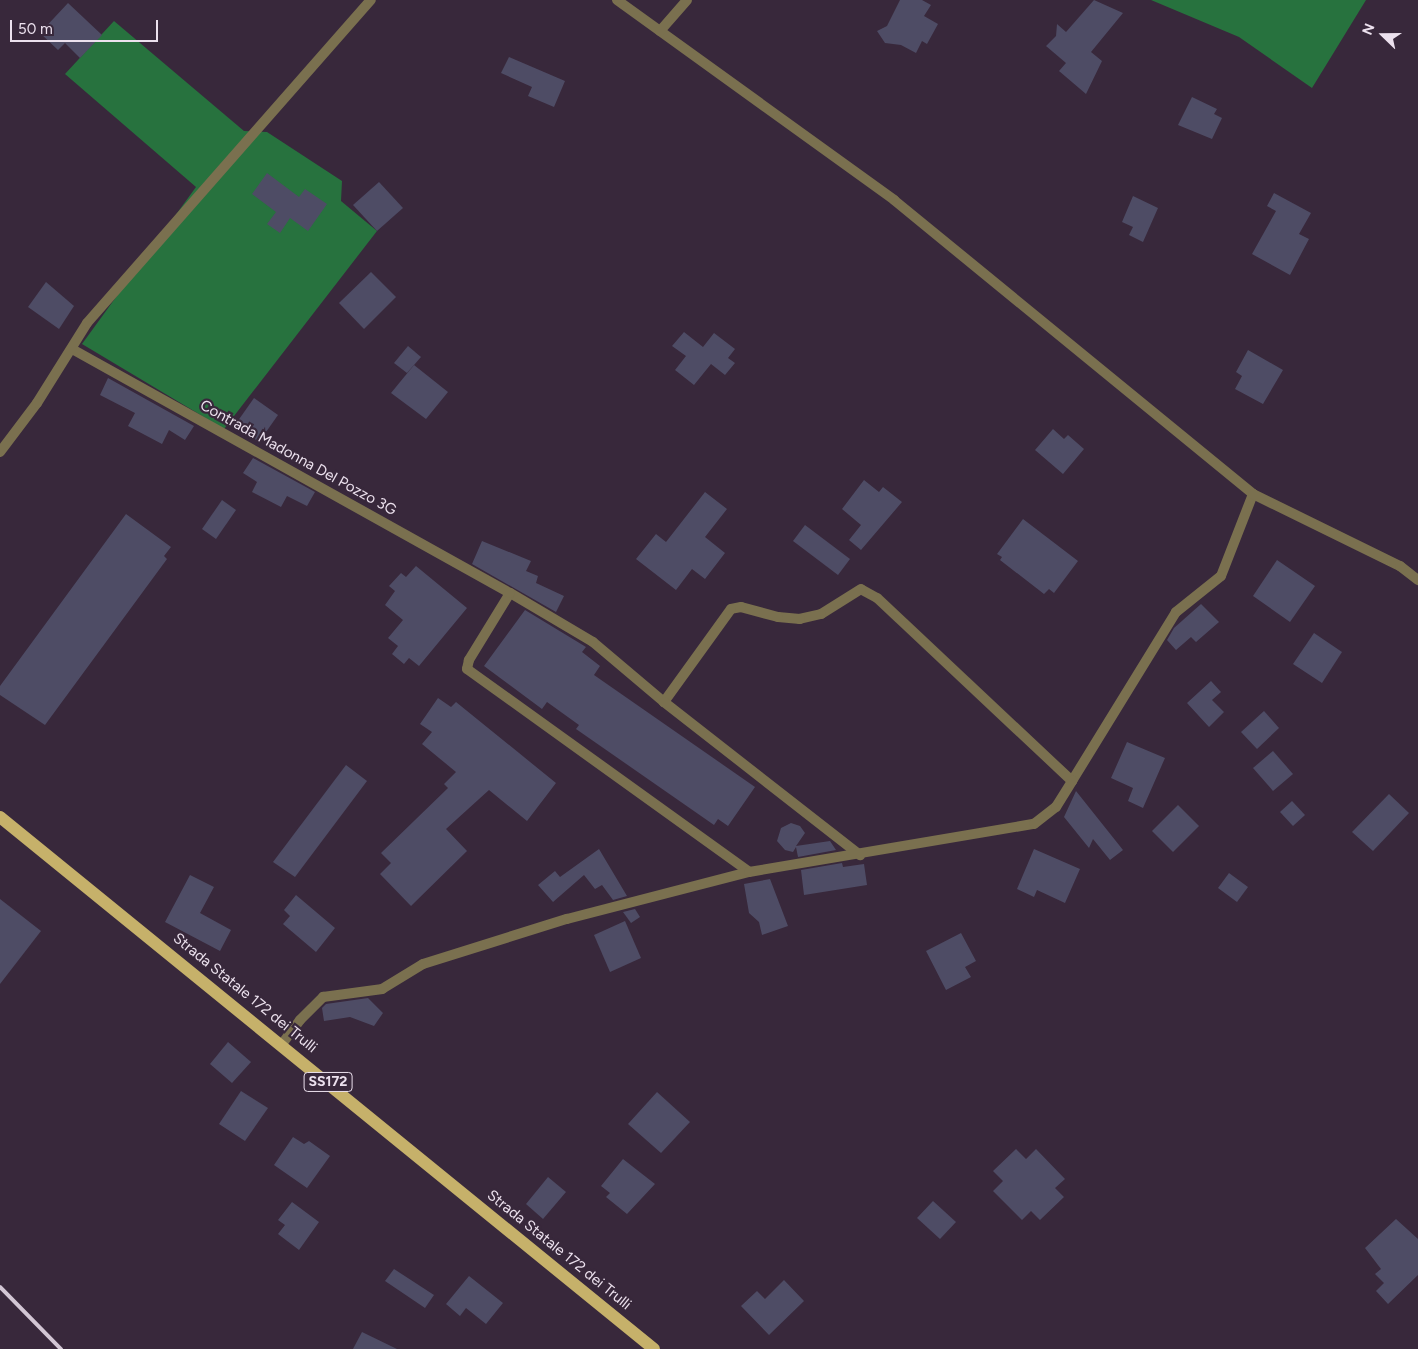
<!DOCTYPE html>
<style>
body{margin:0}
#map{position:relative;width:1418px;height:1349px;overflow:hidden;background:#38283b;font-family:Figtree,sans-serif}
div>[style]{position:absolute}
.forest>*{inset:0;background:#27723e}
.building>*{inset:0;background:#4e4c65}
.minor>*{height:10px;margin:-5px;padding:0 5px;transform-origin:5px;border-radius:5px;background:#7a704f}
.primary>*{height:12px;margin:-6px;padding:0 6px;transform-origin:6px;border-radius:6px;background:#c6b16a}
.rail>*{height:4px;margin:-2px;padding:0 2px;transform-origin:2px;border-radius:2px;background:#d2c6d4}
span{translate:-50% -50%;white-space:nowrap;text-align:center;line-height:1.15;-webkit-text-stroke:4.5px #38283b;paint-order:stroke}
.shield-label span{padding:1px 4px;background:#38283b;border:1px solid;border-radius:4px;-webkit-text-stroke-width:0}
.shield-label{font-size:14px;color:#ece1ee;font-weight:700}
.street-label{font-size:15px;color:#ece1ee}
.north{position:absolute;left:1358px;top:10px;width:50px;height:50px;-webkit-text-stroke:4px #38283b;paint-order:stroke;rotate:292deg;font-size:14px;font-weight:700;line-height:20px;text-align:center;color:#ece1ee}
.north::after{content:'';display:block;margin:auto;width:18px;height:22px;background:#ece1ee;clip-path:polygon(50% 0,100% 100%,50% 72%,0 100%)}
.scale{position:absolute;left:10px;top:20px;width:148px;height:22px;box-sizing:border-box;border:2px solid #ece1ee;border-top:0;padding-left:6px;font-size:15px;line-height:18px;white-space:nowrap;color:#ece1ee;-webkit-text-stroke:4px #38283b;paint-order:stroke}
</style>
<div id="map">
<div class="forest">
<i style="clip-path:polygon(1151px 0,1366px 0,1312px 88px,1239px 37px)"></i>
<i style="clip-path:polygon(114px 21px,244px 131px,267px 132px,342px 181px,341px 201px,377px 231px,224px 429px,82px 344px,196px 187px,65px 74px)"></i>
</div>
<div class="building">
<i style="clip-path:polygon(900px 0,922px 0,931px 5px,924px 16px,938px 24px,927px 44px,922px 41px,916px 53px,901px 45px,885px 43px,877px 31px,887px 26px)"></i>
<i style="clip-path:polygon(1094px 0,1123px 13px,1091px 52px,1102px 61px,1086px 94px,1059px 71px,1066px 63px,1046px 46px,1056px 36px,1057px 24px,1066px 32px)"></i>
<i style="clip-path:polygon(68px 3px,102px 35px,80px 58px,65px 43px,58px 50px,40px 33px)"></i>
<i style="clip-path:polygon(509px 57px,565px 81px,554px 107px,528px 96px,532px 87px,501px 73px)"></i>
<i style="clip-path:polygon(1192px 97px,1217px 109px,1214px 114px,1222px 118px,1212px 139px,1178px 125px)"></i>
<i style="clip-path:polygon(267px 173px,299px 197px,305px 189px,327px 204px,308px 231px,290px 218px,280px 233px,267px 224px,276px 212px,252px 194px)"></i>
<i style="clip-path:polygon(379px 182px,403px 208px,377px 231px,353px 205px)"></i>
<i style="clip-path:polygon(1274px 193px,1311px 213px,1299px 234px,1309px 239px,1290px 275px,1252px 254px,1276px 211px,1267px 206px)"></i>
<i style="clip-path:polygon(1133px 196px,1158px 208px,1143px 242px,1129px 235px,1133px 227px,1122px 222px)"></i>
<i style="clip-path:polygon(371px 272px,396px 297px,364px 329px,339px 303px)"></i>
<i style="clip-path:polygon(46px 282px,74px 306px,59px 329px,28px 307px)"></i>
<i style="clip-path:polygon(684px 332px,703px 347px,714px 333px,735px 349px,728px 358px,735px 363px,725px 375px,711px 364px,694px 385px,675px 370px,686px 356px,672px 346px)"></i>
<i style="clip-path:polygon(408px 346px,421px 357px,407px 373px,394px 363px)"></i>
<i style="clip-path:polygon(1248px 350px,1283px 370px,1263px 404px,1235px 389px,1242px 376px,1236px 372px)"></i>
<i style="clip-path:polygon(414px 365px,448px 392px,426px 419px,391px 393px)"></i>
<i style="clip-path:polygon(108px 378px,194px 426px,185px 440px,169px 430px,162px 444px,128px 426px,135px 413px,100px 395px)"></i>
<i style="clip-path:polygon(254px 398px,278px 415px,259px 442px,235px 425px)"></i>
<i style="clip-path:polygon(1053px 429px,1064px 439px,1068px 435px,1084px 449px,1063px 474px,1035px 450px)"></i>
<i style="clip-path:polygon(253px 458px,315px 492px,307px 506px,287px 496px,281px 507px,252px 492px,257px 482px,243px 473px)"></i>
<i style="clip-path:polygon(864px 480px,879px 492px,883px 487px,902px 502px,861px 550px,849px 540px,861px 525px,842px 509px)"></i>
<i style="clip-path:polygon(705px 492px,727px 509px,705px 537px,725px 553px,705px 579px,692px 569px,676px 590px,636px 559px,656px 534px,666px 542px)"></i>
<i style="clip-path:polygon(222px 500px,236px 510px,216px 539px,202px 529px)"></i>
<i style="clip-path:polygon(126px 514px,171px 547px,164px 556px,167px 559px,45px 725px,0 695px,0 686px)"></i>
<i style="clip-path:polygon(1023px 519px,1078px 561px,1054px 593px,1049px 589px,1044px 594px,1000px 560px,1002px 557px,997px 554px)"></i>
<i style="clip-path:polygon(805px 525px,850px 559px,838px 575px,793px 541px)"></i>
<i style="clip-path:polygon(482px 541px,531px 561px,526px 571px,538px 576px,536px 583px,564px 596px,556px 612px,472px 564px)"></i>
<i style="clip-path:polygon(1277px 560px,1315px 586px,1290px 622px,1253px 596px)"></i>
<i style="clip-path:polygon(416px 566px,467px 608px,419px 666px,409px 658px,404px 664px,392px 654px,398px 646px,388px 638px,403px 620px,385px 605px,395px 591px,389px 586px,401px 573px,406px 577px)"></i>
<i style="clip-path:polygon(1201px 604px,1219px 622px,1196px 642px,1191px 637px,1176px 650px,1167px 640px,1174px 628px)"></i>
<i style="clip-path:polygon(525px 610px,586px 647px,582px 652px,600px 666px,594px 675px,755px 787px,728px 826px,718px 819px,714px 825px,576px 729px,579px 725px,547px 702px,542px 709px,484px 666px)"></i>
<i style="clip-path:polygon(1314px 633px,1342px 652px,1322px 683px,1293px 664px)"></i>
<i style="clip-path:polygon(1211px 681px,1221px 692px,1212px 700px,1224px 712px,1209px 727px,1187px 703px)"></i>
<i style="clip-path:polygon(438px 698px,451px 707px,456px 702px,556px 783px,527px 821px,489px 790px,446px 829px,467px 851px,411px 906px,380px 874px,391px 863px,381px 853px,448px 788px,444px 784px,456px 772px,422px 744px,432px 732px,420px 724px)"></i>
<i style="clip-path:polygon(1264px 711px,1279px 728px,1257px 749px,1241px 732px)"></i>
<i style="clip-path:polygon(1127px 742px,1165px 758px,1143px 808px,1128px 801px,1133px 788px,1111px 778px)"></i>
<i style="clip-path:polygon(1273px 751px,1293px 774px,1273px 791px,1253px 768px)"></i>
<i style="clip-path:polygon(346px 765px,367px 781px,295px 877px,273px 862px)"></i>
<i style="clip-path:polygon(1076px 791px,1123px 850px,1110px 860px,1093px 839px,1089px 848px,1064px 817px)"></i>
<i style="clip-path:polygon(1389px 794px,1409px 813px,1373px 851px,1352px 832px)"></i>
<i style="clip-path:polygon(1292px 801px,1305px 815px,1293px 826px,1280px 812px)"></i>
<i style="clip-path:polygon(1178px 805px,1199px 826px,1173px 852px,1152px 831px)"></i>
<i style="clip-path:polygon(791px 823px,800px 826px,805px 833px,796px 846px,830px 841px,836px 850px,798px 857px,796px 847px,793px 852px,785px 850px,777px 841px,781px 828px)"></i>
<i style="clip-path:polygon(599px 849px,627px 896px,613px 900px,602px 885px,595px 889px,584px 875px,553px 902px,538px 885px,555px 871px,560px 877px)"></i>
<i style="clip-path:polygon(1034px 849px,1080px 869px,1065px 903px,1037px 890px,1034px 897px,1017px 889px)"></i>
<i style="clip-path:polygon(842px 863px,843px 867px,864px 864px,867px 885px,804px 895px,801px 870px)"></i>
<i style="clip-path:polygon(1229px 873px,1248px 887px,1237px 902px,1218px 888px)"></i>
<i style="clip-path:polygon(190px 875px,214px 887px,200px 913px,231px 930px,220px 951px,165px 922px)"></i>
<i style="clip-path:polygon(770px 879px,788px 926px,762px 935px,759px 922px,749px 913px,744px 884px)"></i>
<i style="clip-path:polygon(296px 895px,335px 928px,316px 952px,283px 924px,290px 916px,284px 910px)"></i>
<i style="clip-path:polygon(0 899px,41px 931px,0 984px)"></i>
<i style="clip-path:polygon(635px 909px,640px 917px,631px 923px,623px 912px)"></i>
<i style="clip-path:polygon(625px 921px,641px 958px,610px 972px,594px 935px)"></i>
<i style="clip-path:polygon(961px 933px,976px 961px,965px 967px,971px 977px,946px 990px,926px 951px)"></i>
<i style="clip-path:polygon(368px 998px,383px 1013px,374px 1026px,350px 1017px,324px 1021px,322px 1008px,326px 1004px)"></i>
<i style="clip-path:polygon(228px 1042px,251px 1062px,232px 1083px,210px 1064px)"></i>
<i style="clip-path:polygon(241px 1091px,268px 1108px,245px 1141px,219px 1124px)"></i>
<i style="clip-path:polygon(657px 1092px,690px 1122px,661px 1153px,628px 1124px)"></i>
<i style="clip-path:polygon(293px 1137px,304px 1144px,309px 1141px,330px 1156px,307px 1188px,274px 1165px)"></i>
<i style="clip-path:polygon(1016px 1149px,1026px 1159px,1036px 1149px,1065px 1179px,1055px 1188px,1064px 1197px,1040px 1220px,1031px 1211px,1022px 1220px,993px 1191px,1003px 1181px,993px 1171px)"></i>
<i style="clip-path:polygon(623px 1159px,655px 1184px,627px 1214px,606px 1197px,610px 1193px,601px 1186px)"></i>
<i style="clip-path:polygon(548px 1177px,566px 1192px,543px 1219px,526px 1204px)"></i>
<i style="clip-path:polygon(933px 1201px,956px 1222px,940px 1239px,917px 1218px)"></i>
<i style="clip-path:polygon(292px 1202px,319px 1222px,299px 1250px,278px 1234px,285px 1225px,278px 1220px)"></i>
<i style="clip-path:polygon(1396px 1219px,1418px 1239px,1418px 1275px,1388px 1304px,1376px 1291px,1384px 1283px,1375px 1274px,1381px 1269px,1365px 1248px)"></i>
<i style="clip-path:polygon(394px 1269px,434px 1295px,425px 1308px,385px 1281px)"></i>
<i style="clip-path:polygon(469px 1276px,503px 1303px,486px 1324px,466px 1308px,460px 1316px,446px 1304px)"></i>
<i style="clip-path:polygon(784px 1280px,804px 1301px,769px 1335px,741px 1306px,757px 1291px,765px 1299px)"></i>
<i style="clip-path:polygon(362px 1332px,397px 1349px,353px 1349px)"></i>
</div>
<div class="minor">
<i style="left:617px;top:0;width:342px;rotate:35.8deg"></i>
<i style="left:894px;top:200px;width:464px;rotate:39.3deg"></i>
<i style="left:1253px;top:494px;width:88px;rotate:111.3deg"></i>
<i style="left:1221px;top:576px;width:58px;rotate:141.3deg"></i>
<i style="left:1176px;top:612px;width:198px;rotate:121.6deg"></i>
<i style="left:1072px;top:781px;width:267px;rotate:-136.8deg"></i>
<i style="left:877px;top:598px;width:18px;rotate:-151deg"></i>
<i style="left:861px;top:589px;width:47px;rotate:148deg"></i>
<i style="left:821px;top:614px;width:22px;rotate:167deg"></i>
<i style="left:800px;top:619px;width:22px;rotate:-175deg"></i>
<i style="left:778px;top:617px;width:38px;rotate:-165deg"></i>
<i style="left:741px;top:607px;width:10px;rotate:169deg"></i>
<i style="left:731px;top:609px;width:115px;rotate:125.8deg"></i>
<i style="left:664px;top:702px;width:93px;rotate:-139.8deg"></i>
<i style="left:593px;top:642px;width:96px;rotate:-149.4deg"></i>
<i style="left:510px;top:593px;width:79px;rotate:121.5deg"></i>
<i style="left:469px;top:660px;width:9px;rotate:103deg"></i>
<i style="left:467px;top:669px;width:347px;rotate:35.7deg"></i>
<i style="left:660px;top:31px;width:41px;rotate:-48.9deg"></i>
<i style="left:72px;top:349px;width:501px;rotate:29.12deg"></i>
<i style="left:0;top:452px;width:61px;rotate:-52.9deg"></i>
<i style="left:37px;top:403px;width:94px;rotate:-58deg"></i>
<i style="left:87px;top:323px;width:430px;rotate:-48.7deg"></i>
<i style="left:1253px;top:494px;width:164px;rotate:26.1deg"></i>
<i style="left:1400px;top:566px;width:23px;rotate:38deg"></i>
<i style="left:664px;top:702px;width:249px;rotate:38deg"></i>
<i style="left:282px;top:1044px;width:30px;rotate:-53deg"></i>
<i style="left:300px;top:1020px;width:33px;rotate:-45deg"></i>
<i style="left:323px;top:997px;width:60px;rotate:-7.7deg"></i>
<i style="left:382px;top:989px;width:48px;rotate:-31.4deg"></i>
<i style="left:423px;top:964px;width:151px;rotate:-17.4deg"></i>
<i style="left:567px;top:919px;width:188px;rotate:-14.5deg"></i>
<i style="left:749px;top:872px;width:289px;rotate:-9.6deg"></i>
<i style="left:1034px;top:824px;width:28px;rotate:-38deg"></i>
<i style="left:1056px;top:807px;width:31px;rotate:-58deg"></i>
</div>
<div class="primary">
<i style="left:0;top:817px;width:843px;rotate:39.13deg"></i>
</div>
<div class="rail">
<i style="left:0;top:1287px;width:87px;rotate:45.5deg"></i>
</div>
<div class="shield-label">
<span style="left:328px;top:1082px">SS172</span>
</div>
<div class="street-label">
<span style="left:298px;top:458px;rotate:29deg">Contrada Madonna Del Pozzo 3G</span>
<span style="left:245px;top:993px;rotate:39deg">Strada Statale 172 dei Trulli</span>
<span style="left:559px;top:1250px;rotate:39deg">Strada Statale 172 dei Trulli</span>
</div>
<div class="north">N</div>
<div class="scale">50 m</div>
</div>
